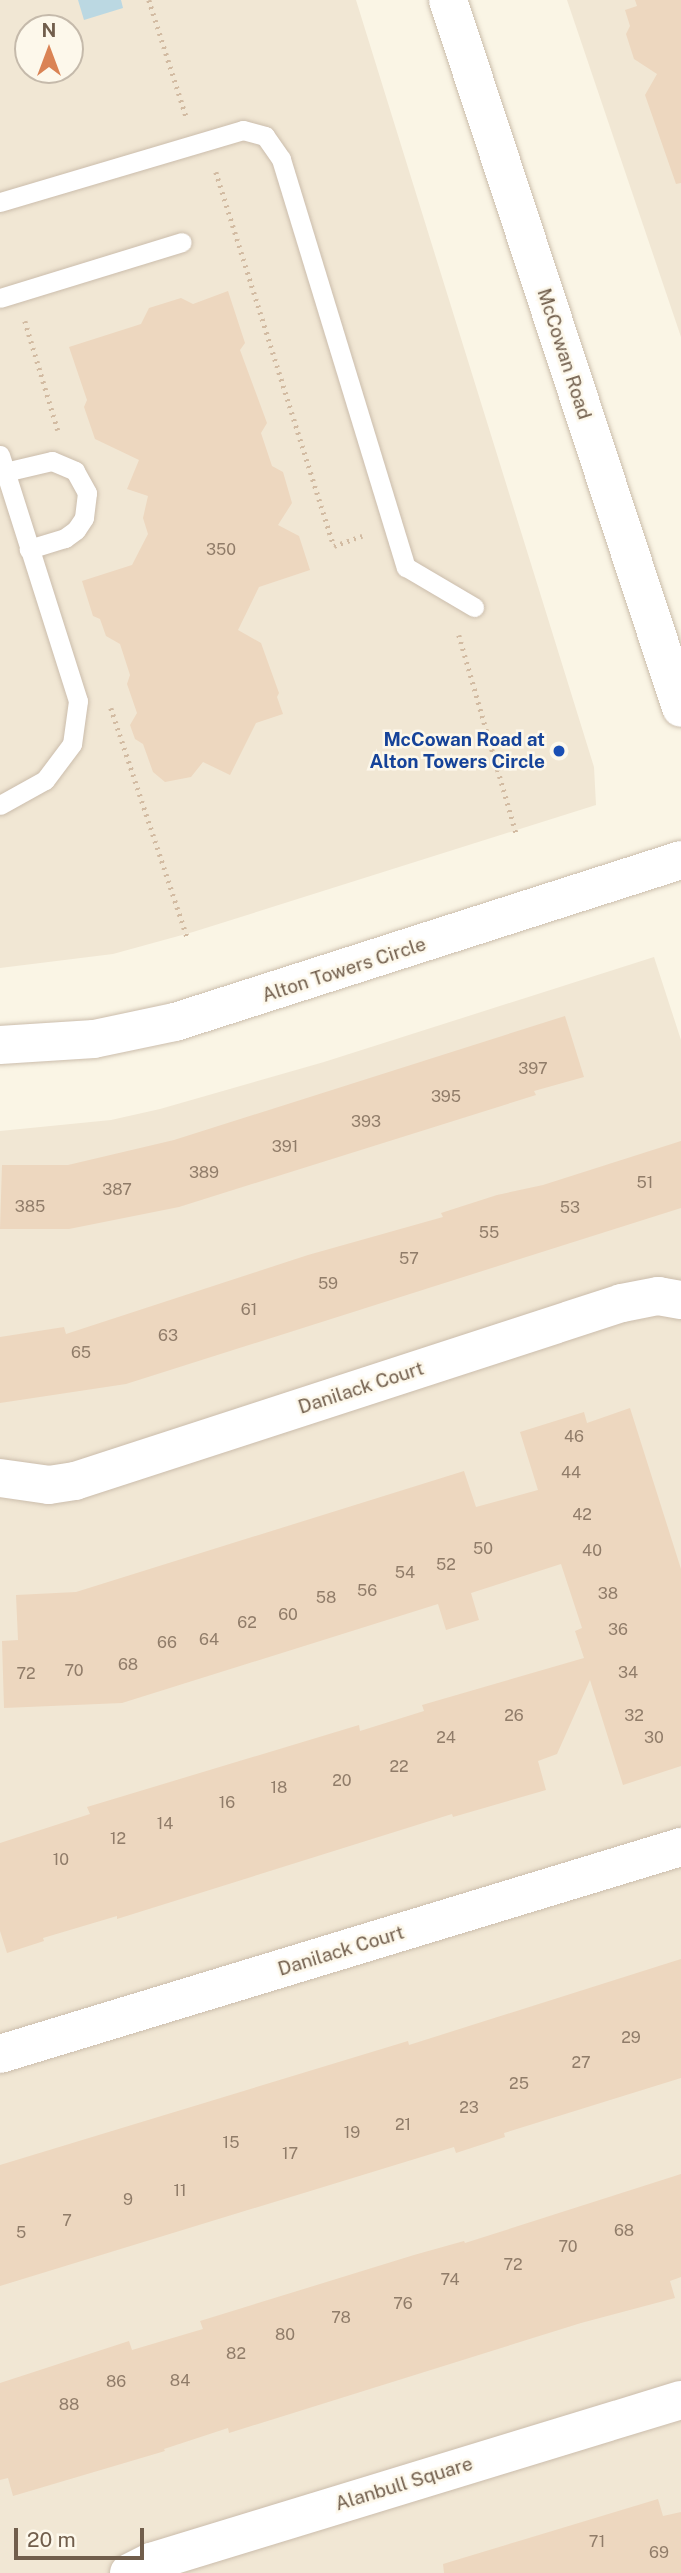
<!DOCTYPE html>
<style>
body{margin:0}
#map{position:relative;width:681px;height:2573px;overflow:hidden;background:#faf5e5;font-family:"Public Sans",sans-serif}
div>[style]{position:absolute}
.residential>*{inset:0;background:#f1e7d4}
.water>*{inset:0;background:#bbd8e2}
.building>*{inset:0;background:#edd7bf}
.path>*{height:4.5px;margin-top:-2.25px;transform-origin:0;background:repeating-linear-gradient(90deg,#d2bba2 0 2px,transparent 0 7px)}
.roads{filter:drop-shadow(0 0 2px #cbbdac) drop-shadow(0 0 2px #cbbdac)}
.service>*{height:19px;margin:-9.5px;padding:0 9.5px;transform-origin:9.5px;border-radius:9.5px;background:#fff}
.minor>*{height:38px;margin:-19px;padding:0 19px;transform-origin:19px;border-radius:19px;background:#fff}
.tertiary>*{height:38px;margin:-19px;padding:0 19px;transform-origin:19px;border-radius:19px;background:#fff}
.secondary>*{height:38px;margin:-19px;padding:0 19px;transform-origin:19px;border-radius:19px;background:#fff}
.dots>*{width:19px;height:19px;translate:-50% -50%;box-sizing:border-box;border:4px solid #fdf8eb;border-radius:50%}
span{translate:-50% -50%;white-space:nowrap;text-align:center;line-height:1.15;-webkit-text-stroke:5px #fdf8eb;paint-order:stroke}
.number-label{font-size:16px;color:#907c69}
.number-label span{-webkit-text-stroke-width:0}
.street-label{font-size:19px;color:#715e4c}
.transit-label{font-size:19px;color:#164399;font-weight:700}
.right{translate:-100% -50%;text-align:right}
.north{position:absolute;left:14px;top:14px;width:70px;height:70px;box-sizing:border-box;background:#fdf8eb;border:2px solid #c5baab;border-radius:50%;rotate:0deg;font-size:19px;font-weight:700;line-height:28px;text-align:center;color:#715e4c}
.north::after{content:'';display:block;margin:auto;width:24px;height:32px;background:#da8354;clip-path:polygon(50% 0,100% 100%,50% 72%,0 100%)}
.scale{position:absolute;left:14px;top:2528px;width:130px;height:32px;box-sizing:border-box;border:4px solid #715e4c;border-top:0;padding-left:9px;font-size:21px;line-height:24px;white-space:nowrap;color:#715e4c;-webkit-text-stroke:5px #fdf8eb;paint-order:stroke}
</style>
<div id="map">
<div class="residential">
<i style="clip-path:polygon(evenodd,0 0,356px 0,594px 767px,596px 805px,193px 932px,113px 954px,0 968px,0 0,28px 28px,70px 28px,70px 70px,28px 70px,28px 28px)"></i>
<i style="clip-path:polygon(567px 0,681px 0,681px 337px)"></i>
<i style="clip-path:polygon(654px 957px,681px 1040px,681px 2573px,0 2573px,0 1131px,111px 1120px,160px 1109px,324px 1062px)"></i>
</div>
<div class="water">
<i style="clip-path:polygon(78px 0,121px 0,123px 8px,84px 20px)"></i>
</div>
<div class="building">
<i style="clip-path:polygon(635px 0,681px 0,681px 183px,676px 184px,645px 95px,657px 74px,634px 59px,626px 34px,630px 26px,625px 10px,637px 6px)"></i>
<i style="clip-path:polygon(228px 291px,245px 343px,240px 350px,267px 423px,261px 433px,272px 466px,283px 472px,292px 503px,278px 525px,299px 536px,310px 570px,259px 587px,238px 630px,261px 643px,279px 693px,277px 697px,283px 714px,256px 723px,230px 775px,203px 762px,191px 777px,165px 782px,153px 772px,143px 744px,135px 739px,130px 725px,137px 713px,127px 684px,130px 675px,120px 644px,106px 636px,100px 619px,93px 616px,82px 581px,132px 565px,148px 534px,143px 518px,148px 496px,127px 489px,139px 460px,95px 439px,84px 407px,87px 400px,69px 347px,141px 324px,149px 308px,181px 298px,193px 304px)"></i>
<i style="clip-path:polygon(565px 1016px,584px 1077px,534px 1091px,536px 1095px,179px 1207px,69px 1229px,0 1229px,2px 1165px,68px 1165px,174px 1140px)"></i>
<i style="clip-path:polygon(681px 1141px,681px 1208px,126px 1384px,0 1403px,0 1337px,64px 1327px,66px 1334px,308px 1255px,443px 1217px,441px 1213px,497px 1195px,543px 1185px)"></i>
<i style="clip-path:polygon(630px 1408px,681px 1569px,681px 1766px,623px 1785px,590px 1680px,557px 1754px,538px 1761px,546px 1790px,453px 1817px,452px 1814px,117px 1919px,117px 1916px,43px 1938px,44px 1941px,7px 1953px,0 1931px,0 1843px,90px 1814px,87px 1807px,359px 1725px,360px 1731px,424px 1711px,422px 1705px,584px 1658px,575px 1631px,582px 1628px,561px 1564px,471px 1593px,479px 1620px,446px 1630px,438px 1604px,122px 1703px,4px 1708px,2px 1641px,18px 1640px,16px 1595px,76px 1592px,464px 1471px,476px 1507px,538px 1490px,520px 1432px,584px 1412px,587px 1423px)"></i>
<i style="clip-path:polygon(681px 1959px,681px 2078px,504px 2133px,505px 2137px,456px 2153px,454px 2147px,0 2286px,0 2165px,408px 2041px,409px 2045px)"></i>
<i style="clip-path:polygon(681px 2174px,681px 2277px,670px 2281px,675px 2298px,581px 2323px,229px 2433px,228px 2428px,164px 2449px,165px 2451px,13px 2496px,8px 2478px,0 2480px,0 2383px,129px 2341px,132px 2350px,203px 2329px,200px 2321px,414px 2255px,464px 2241px,465px 2243px)"></i>
<i style="clip-path:polygon(658px 2499px,663px 2516px,681px 2512px,681px 2573px,444px 2573px,443px 2564px)"></i>
</div>
<div class="path">
<i style="left:149px;top:0;width:122px;rotate:72.3deg"></i>
<i style="left:216px;top:172px;width:392px;rotate:72.5deg"></i>
<i style="left:334px;top:546px;width:30px;rotate:-20deg"></i>
<i style="left:25px;top:321px;width:114px;rotate:73.2deg"></i>
<i style="left:459px;top:635px;width:209px;rotate:73.9deg"></i>
<i style="left:111px;top:708px;width:244px;rotate:71.6deg"></i>
</div>
<div class="roads">
<div class="service">
<i style="left:0;top:202px;width:253px;rotate:-16.5deg"></i>
<i style="left:243px;top:130px;width:23px;rotate:15deg"></i>
<i style="left:265px;top:136px;width:28px;rotate:55deg"></i>
<i style="left:281px;top:159px;width:427px;rotate:73deg"></i>
<i style="left:406px;top:567px;width:79px;rotate:30.5deg"></i>
<i style="left:0;top:298px;width:190px;rotate:-17.1deg"></i>
<i style="left:0;top:455px;width:258px;rotate:72.4deg"></i>
<i style="left:78px;top:701px;width:43px;rotate:97.9deg"></i>
<i style="left:72px;top:744px;width:45px;rotate:126.9deg"></i>
<i style="left:45px;top:780px;width:51px;rotate:150.9deg"></i>
<i style="left:5px;top:472px;width:48px;rotate:-13.2deg"></i>
<i style="left:52px;top:461px;width:25px;rotate:23deg"></i>
<i style="left:75px;top:471px;width:25px;rotate:61deg"></i>
<i style="left:87px;top:493px;width:25px;rotate:97deg"></i>
<i style="left:84px;top:518px;width:14px;rotate:124deg"></i>
<i style="left:76px;top:530px;width:14px;rotate:144deg"></i>
<i style="left:65px;top:538px;width:38px;rotate:163deg"></i>
</div>
<div class="minor">
<i style="left:0;top:1478px;width:49px;rotate:8.1deg"></i>
<i style="left:49px;top:1485px;width:26px;rotate:-9deg"></i>
<i style="left:75px;top:1481px;width:575px;rotate:-18.03deg"></i>
<i style="left:622px;top:1303px;width:37px;rotate:-11deg"></i>
<i style="left:658px;top:1296px;width:23px;rotate:10deg"></i>
<i style="left:0;top:2054px;width:712px;rotate:-16.91deg"></i>
<i style="left:129px;top:2573px;width:25px;rotate:-27deg"></i>
<i style="left:151px;top:2562px;width:554px;rotate:-17deg"></i>
</div>
<div class="tertiary">
<i style="left:0;top:1045px;width:94px;rotate:-3.7deg"></i>
<i style="left:94px;top:1039px;width:83px;rotate:-11.9deg"></i>
<i style="left:175px;top:1022px;width:531px;rotate:-17.75deg"></i>
</div>
<div class="secondary">
<i style="left:448px;top:0;width:745px;rotate:71.78deg"></i>
</div>
</div>
<div class="dots">
<i style="left:559px;top:751px;background:#1a4fb4"></i>
</div>
<div class="number-label">
<span style="left:221px;top:550px">350</span>
<span style="left:533px;top:1069px">397</span>
<span style="left:446px;top:1097px">395</span>
<span style="left:366px;top:1122px">393</span>
<span style="left:285px;top:1147px">391</span>
<span style="left:204px;top:1173px">389</span>
<span style="left:645px;top:1183px">51</span>
<span style="left:117px;top:1190px">387</span>
<span style="left:30px;top:1207px">385</span>
<span style="left:570px;top:1208px">53</span>
<span style="left:489px;top:1233px">55</span>
<span style="left:409px;top:1259px">57</span>
<span style="left:328px;top:1284px">59</span>
<span style="left:249px;top:1310px">61</span>
<span style="left:168px;top:1336px">63</span>
<span style="left:81px;top:1353px">65</span>
<span style="left:574px;top:1437px">46</span>
<span style="left:571px;top:1473px">44</span>
<span style="left:582px;top:1515px">42</span>
<span style="left:483px;top:1549px">50</span>
<span style="left:592px;top:1551px">40</span>
<span style="left:446px;top:1565px">52</span>
<span style="left:405px;top:1573px">54</span>
<span style="left:367px;top:1591px">56</span>
<span style="left:608px;top:1594px">38</span>
<span style="left:326px;top:1598px">58</span>
<span style="left:288px;top:1615px">60</span>
<span style="left:247px;top:1623px">62</span>
<span style="left:618px;top:1630px">36</span>
<span style="left:209px;top:1640px">64</span>
<span style="left:167px;top:1643px">66</span>
<span style="left:128px;top:1665px">68</span>
<span style="left:74px;top:1671px">70</span>
<span style="left:628px;top:1673px">34</span>
<span style="left:26px;top:1674px">72</span>
<span style="left:514px;top:1716px">26</span>
<span style="left:634px;top:1716px">32</span>
<span style="left:446px;top:1738px">24</span>
<span style="left:654px;top:1738px">30</span>
<span style="left:399px;top:1767px">22</span>
<span style="left:342px;top:1781px">20</span>
<span style="left:279px;top:1788px">18</span>
<span style="left:227px;top:1803px">16</span>
<span style="left:165px;top:1824px">14</span>
<span style="left:118px;top:1839px">12</span>
<span style="left:61px;top:1860px">10</span>
<span style="left:631px;top:2038px">29</span>
<span style="left:581px;top:2063px">27</span>
<span style="left:519px;top:2084px">25</span>
<span style="left:469px;top:2108px">23</span>
<span style="left:403px;top:2125px">21</span>
<span style="left:352px;top:2133px">19</span>
<span style="left:231px;top:2143px">15</span>
<span style="left:290px;top:2154px">17</span>
<span style="left:180px;top:2191px">11</span>
<span style="left:128px;top:2200px">9</span>
<span style="left:67px;top:2221px">7</span>
<span style="left:624px;top:2231px">68</span>
<span style="left:21px;top:2233px">5</span>
<span style="left:568px;top:2247px">70</span>
<span style="left:513px;top:2265px">72</span>
<span style="left:450px;top:2280px">74</span>
<span style="left:403px;top:2304px">76</span>
<span style="left:341px;top:2318px">78</span>
<span style="left:285px;top:2335px">80</span>
<span style="left:236px;top:2354px">82</span>
<span style="left:180px;top:2381px">84</span>
<span style="left:116px;top:2382px">86</span>
<span style="left:69px;top:2405px">88</span>
<span style="left:597px;top:2542px">71</span>
<span style="left:659px;top:2553px">69</span>
</div>
<div class="street-label">
<span style="left:564px;top:354px;rotate:72deg">McCowan Road</span>
<span style="left:344px;top:970px;rotate:-18deg">Alton Towers Circle</span>
<span style="left:361px;top:1388px;rotate:-18deg">Danilack Court</span>
<span style="left:341px;top:1951px;rotate:-17deg">Danilack Court</span>
<span style="left:404px;top:2484px;rotate:-17deg">Alanbull Square</span>
</div>
<div class="transit-label">
<span class="right" style="left:545px;top:751px">McCowan Road at<br>Alton Towers Circle</span>
</div>
<div class="north">N</div>
<div class="scale">20 m</div>
</div>
